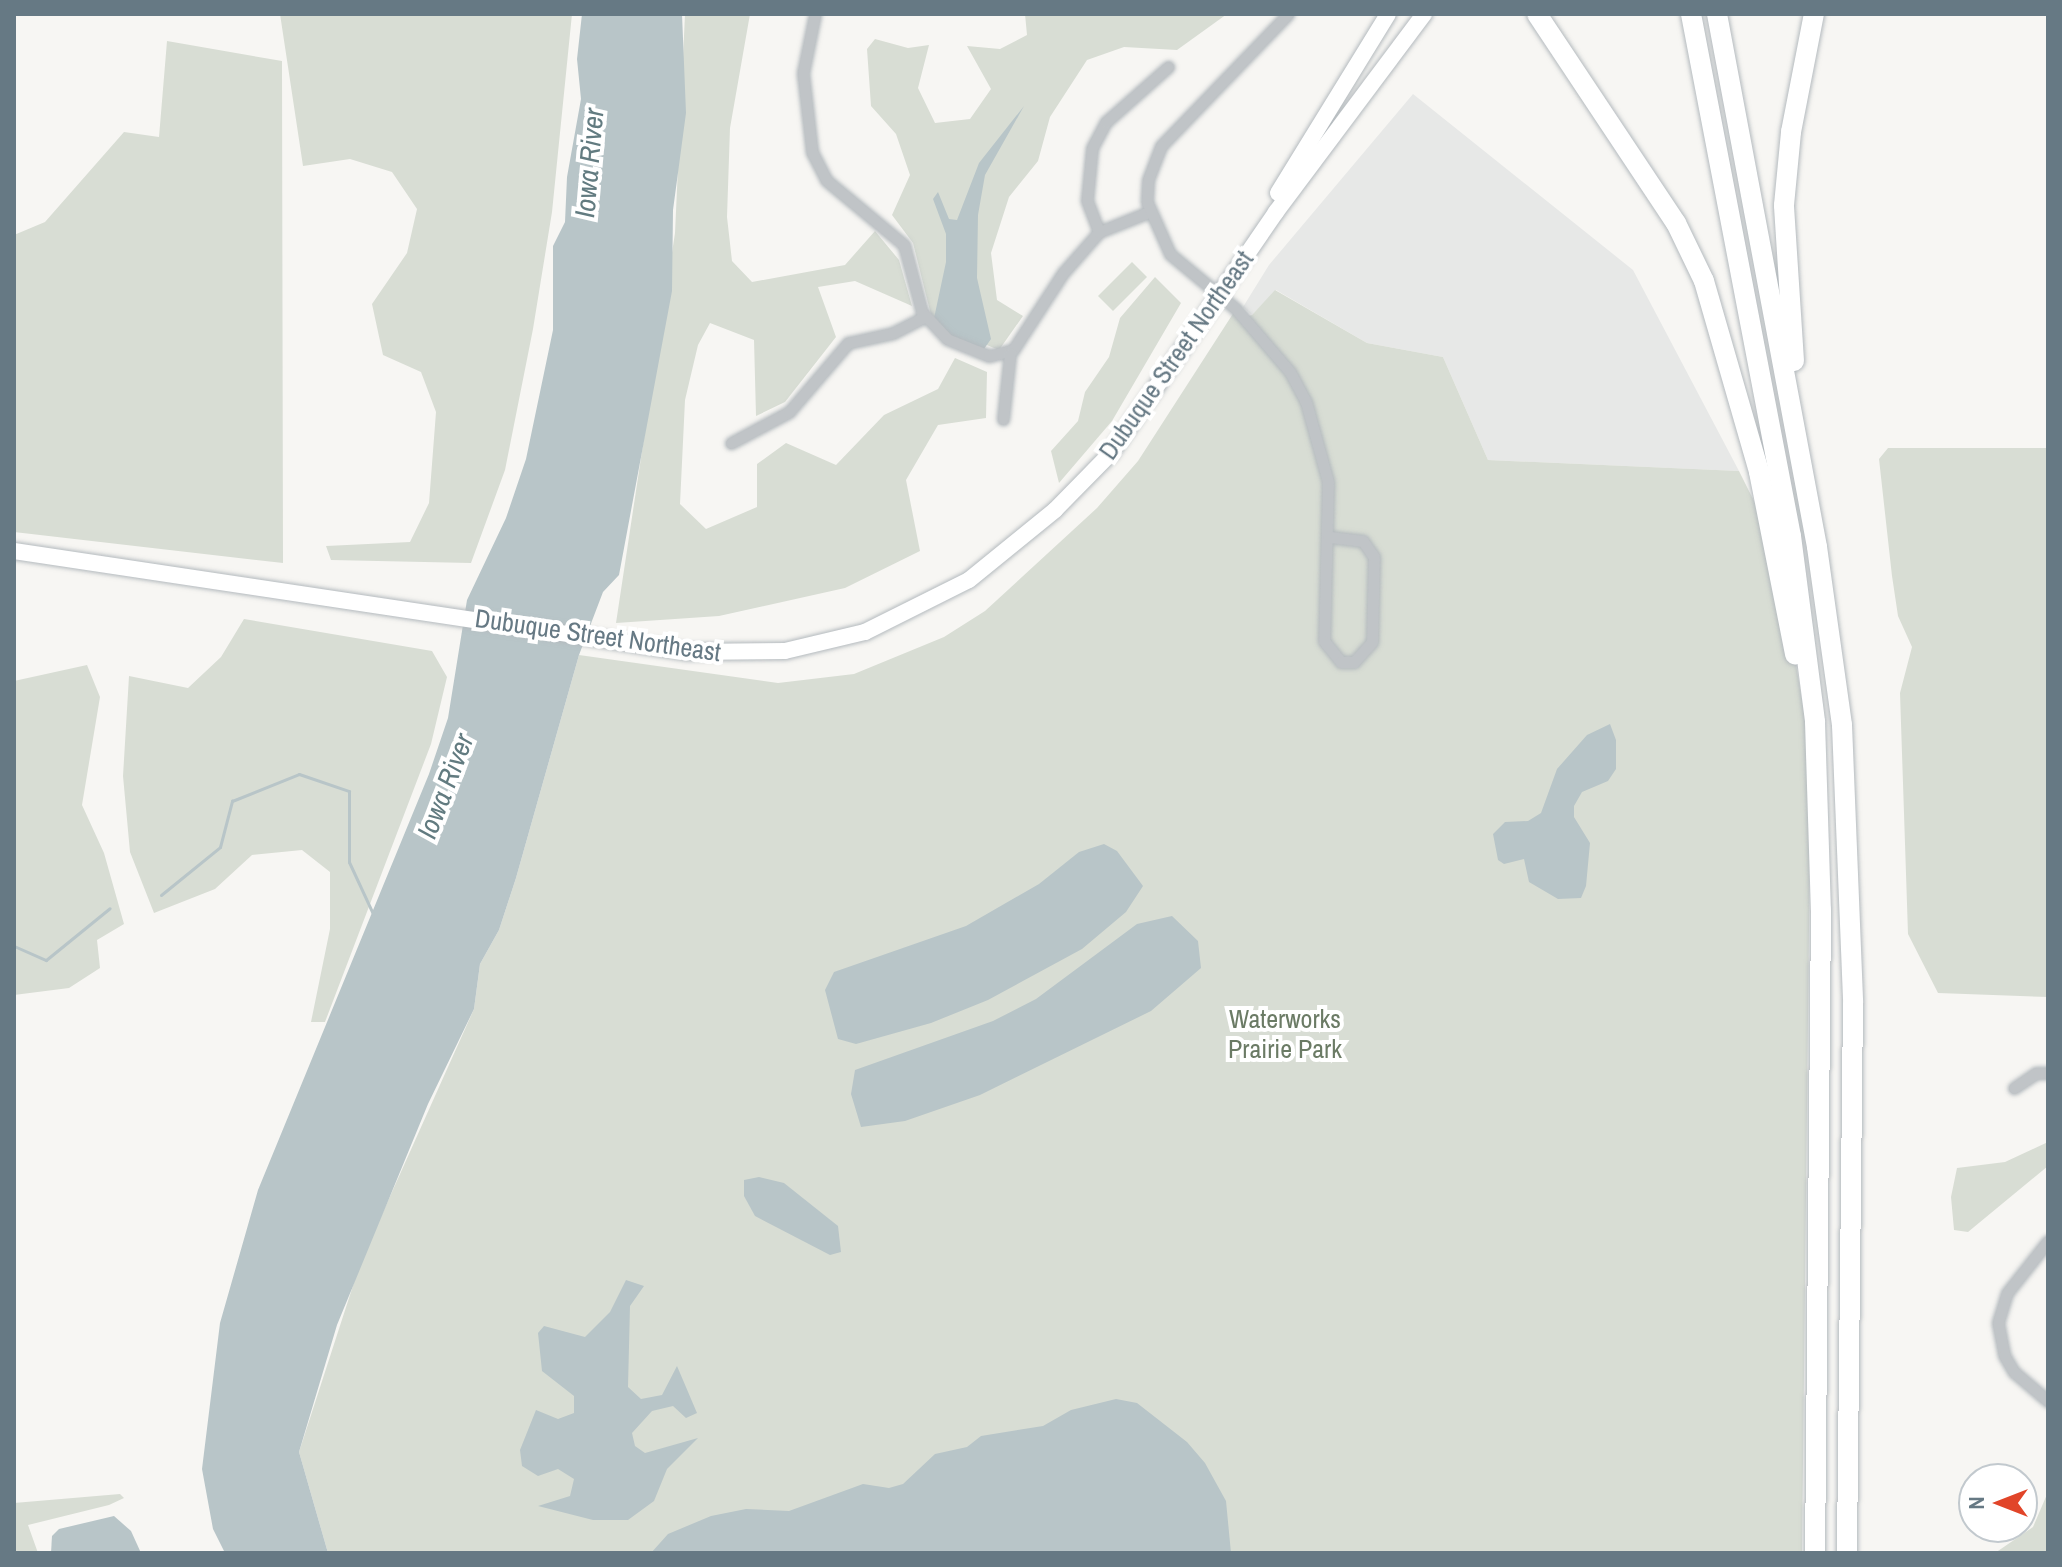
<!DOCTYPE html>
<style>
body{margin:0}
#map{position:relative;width:2062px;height:1567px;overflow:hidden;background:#f7f6f3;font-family:"Archivo Narrow",sans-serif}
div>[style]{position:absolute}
.built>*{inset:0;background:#e7e8e7}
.green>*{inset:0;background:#d8ddd4}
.water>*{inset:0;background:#b8c5c8}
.stream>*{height:3px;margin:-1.5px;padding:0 1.5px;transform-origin:1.5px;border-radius:1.5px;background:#b8c5c8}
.roads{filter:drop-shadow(0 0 2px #b4babe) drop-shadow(0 0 2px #b4babe)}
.street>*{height:11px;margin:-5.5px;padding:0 5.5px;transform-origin:5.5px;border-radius:5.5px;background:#c0c4c7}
.secondary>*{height:16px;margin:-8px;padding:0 8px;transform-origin:8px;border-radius:8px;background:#fff}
.highway>*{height:20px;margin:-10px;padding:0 10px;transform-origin:10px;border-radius:10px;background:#fff}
span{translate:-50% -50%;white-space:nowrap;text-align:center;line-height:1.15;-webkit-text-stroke:8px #fff;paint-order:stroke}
.street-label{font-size:26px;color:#667984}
.park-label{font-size:26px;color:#6b7b65}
.water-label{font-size:28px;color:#627b80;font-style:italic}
.frame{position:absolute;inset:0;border:16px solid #667984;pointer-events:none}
.north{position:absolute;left:1958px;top:1463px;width:80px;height:80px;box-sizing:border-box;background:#fff;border:2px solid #c2c9ce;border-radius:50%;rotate:270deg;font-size:22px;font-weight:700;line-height:32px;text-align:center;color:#667984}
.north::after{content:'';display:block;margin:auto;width:28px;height:36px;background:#e14529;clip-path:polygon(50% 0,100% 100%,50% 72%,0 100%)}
</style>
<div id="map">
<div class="built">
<i style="clip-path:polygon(1413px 94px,1633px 270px,1739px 471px,1488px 460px,1443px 357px,1367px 343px,1276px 290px,1252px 315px,1243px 307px,1269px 265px)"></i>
</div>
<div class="green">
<i style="clip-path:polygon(280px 14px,572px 14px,552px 212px,533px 329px,505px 470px,471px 563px,331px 560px,326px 546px,410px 542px,429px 503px,436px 412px,421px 372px,383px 355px,372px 304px,407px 253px,417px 209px,392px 172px,350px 159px,303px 166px)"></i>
<i style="clip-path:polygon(685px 14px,750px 14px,730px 128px,727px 217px,732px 261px,752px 282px,845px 265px,875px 231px,899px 260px,912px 306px,855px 281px,818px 287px,836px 337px,785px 402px,756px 416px,754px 340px,710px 323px,698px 345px,685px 400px,680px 504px,706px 529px,757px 507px,757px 464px,786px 443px,836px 465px,884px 415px,938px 389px,955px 358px,987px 372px,986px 418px,938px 425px,906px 480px,920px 551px,845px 588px,719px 616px,616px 623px,675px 233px)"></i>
<i style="clip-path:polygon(1025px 14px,1227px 14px,1177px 50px,1124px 47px,1087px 60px,1050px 117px,1038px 161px,1009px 197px,991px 253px,997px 300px,1023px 316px,999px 350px,933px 323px,913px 243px,892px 215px,910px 175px,896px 134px,871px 106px,867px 49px,875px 39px,908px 48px,929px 45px,918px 88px,935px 123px,970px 119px,991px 89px,967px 46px,1000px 49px,1027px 35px)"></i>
<i style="clip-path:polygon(167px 41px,282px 61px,283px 563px,14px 532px,14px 235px,45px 222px,124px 132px,159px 137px)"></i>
<i style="clip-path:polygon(1132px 262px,1147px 277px,1113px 311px,1098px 296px)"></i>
<i style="clip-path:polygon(1155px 277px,1181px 303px,1112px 421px,1059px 483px,1051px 451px,1078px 421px,1085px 392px,1109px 357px,1120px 318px)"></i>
<i style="clip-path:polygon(1275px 290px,1367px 343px,1443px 357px,1488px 460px,1739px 471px,1775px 543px,1811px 752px,1802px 1553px,328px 1553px,299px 1452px,361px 1261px,474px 1009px,480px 964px,499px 930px,516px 878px,579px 655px,778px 683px,854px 674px,944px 637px,985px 611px,1097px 508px,1138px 461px,1236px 309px,1243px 318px,1252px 315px)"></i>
<i style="clip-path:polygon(1888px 448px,2048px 448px,2048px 997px,1938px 993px,1908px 934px,1900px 693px,1912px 647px,1898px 616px,1892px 576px,1879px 459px)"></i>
<i style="clip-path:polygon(244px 619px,432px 651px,447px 677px,431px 744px,325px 1022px,311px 1022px,330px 929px,330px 872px,302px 850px,252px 855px,215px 889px,154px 913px,130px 852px,123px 776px,129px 676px,188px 688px,221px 657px)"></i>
<i style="clip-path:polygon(87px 665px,100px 697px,82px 805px,104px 853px,124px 924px,97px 940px,100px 968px,69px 988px,14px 995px,14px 681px)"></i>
<i style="clip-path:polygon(2048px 1142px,2048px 1166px,1968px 1232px,1954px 1230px,1951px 1197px,1957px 1168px,2005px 1162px)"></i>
<i style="clip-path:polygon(2048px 1492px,2048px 1553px,1995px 1553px,2033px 1527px)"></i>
<i style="clip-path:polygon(120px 1494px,124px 1498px,109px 1505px,28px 1525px,38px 1553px,14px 1553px,14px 1503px)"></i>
</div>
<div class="water">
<i style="clip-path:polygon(582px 14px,682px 14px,686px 113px,673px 210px,672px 291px,619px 575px,603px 592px,579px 655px,516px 878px,499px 930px,480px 964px,474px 1009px,428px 1104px,337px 1325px,299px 1452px,328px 1553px,225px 1553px,213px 1529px,202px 1469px,220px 1323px,258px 1190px,429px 774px,448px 718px,467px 600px,506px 518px,526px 459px,553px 330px,553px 246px,565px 222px,567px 177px,581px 99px,577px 59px)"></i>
<i style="clip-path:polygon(1024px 106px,985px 175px,978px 215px,977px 278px,991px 339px,984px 349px,946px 335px,933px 323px,946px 262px,946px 234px,933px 199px,938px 192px,949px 219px,957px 220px,979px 163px)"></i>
<i style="clip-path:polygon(1610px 724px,1616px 740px,1616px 769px,1608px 781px,1582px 792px,1574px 806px,1574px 817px,1590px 843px,1586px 886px,1581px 898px,1558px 899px,1529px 882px,1524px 859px,1504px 864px,1498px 860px,1493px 834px,1505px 822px,1528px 821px,1541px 813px,1557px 769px,1587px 735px)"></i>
<i style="clip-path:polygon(1104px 844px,1117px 851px,1143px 886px,1126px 912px,1082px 949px,988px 1000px,931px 1023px,856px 1044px,838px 1039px,825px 990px,834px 972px,966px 926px,1039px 884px,1079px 852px)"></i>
<i style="clip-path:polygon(1172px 916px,1198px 941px,1201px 968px,1151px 1011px,980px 1095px,905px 1121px,861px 1127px,851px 1094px,855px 1070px,993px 1021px,1036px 999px,1137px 924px)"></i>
<i style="clip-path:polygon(759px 1177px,784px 1183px,838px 1226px,841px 1252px,830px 1255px,755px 1216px,744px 1196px,744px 1180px)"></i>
<i style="clip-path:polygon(626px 1280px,644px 1286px,630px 1306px,628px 1387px,641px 1399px,662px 1395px,677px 1366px,697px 1413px,686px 1418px,673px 1406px,652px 1411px,632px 1433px,635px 1446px,645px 1453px,698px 1438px,667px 1469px,654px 1501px,628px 1520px,593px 1520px,538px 1506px,570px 1496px,574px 1479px,558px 1469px,538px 1476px,522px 1466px,520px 1450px,536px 1410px,558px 1419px,574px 1413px,574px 1396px,542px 1371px,538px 1333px,544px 1326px,585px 1337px,610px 1312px)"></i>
<i style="clip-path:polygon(1116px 1399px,1137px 1403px,1187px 1442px,1205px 1463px,1226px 1501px,1231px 1553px,651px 1553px,668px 1534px,711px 1516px,746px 1509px,789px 1511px,863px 1484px,889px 1488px,903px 1484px,935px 1454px,967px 1447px,981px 1436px,1043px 1426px,1071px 1410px)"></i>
<i style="clip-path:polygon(114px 1516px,131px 1531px,141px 1553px,51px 1553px,52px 1536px,59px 1529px)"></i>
</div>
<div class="stream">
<i style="left:161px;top:895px;width:76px;rotate:-39.1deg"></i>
<i style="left:220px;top:847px;width:48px;rotate:-75.4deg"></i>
<i style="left:232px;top:801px;width:72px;rotate:-21.9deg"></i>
<i style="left:299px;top:774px;width:53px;rotate:18.8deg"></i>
<i style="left:349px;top:791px;width:71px;rotate:90deg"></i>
<i style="left:349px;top:862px;width:57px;rotate:65.2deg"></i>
<i style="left:14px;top:946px;width:35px;rotate:24deg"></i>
<i style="left:46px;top:960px;width:82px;rotate:-39.1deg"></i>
</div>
<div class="roads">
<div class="street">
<i style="left:815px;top:14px;width:60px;rotate:101.5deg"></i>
<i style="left:803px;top:73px;width:80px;rotate:83.5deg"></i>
<i style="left:812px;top:152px;width:31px;rotate:63deg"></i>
<i style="left:826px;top:180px;width:102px;rotate:39.8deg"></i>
<i style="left:904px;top:245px;width:69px;rotate:75deg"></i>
<i style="left:922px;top:312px;width:37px;rotate:47deg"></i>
<i style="left:947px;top:339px;width:45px;rotate:22deg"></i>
<i style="left:989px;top:356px;width:25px;rotate:-14deg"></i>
<i style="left:1013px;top:350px;width:92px;rotate:-57deg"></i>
<i style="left:1063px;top:273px;width:55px;rotate:-48.7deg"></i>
<i style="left:1099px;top:232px;width:54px;rotate:-21.8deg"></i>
<i style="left:1288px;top:14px;width:183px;rotate:133.9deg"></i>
<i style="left:1161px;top:146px;width:36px;rotate:111deg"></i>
<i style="left:1148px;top:180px;width:22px;rotate:93deg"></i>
<i style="left:1147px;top:202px;width:57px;rotate:66.1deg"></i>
<i style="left:1170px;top:254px;width:86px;rotate:39.8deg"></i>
<i style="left:1236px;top:309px;width:83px;rotate:49.4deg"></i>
<i style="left:1290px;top:372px;width:34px;rotate:62deg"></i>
<i style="left:1306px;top:402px;width:83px;rotate:74.6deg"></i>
<i style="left:1328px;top:482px;width:159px;rotate:91.4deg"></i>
<i style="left:1324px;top:641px;width:27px;rotate:51deg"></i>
<i style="left:1341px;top:662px;width:13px"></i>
<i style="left:1354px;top:662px;width:27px;rotate:-48deg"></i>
<i style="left:1372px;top:642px;width:85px;rotate:-88.7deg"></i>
<i style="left:1374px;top:557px;width:19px;rotate:-125deg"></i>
<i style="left:1363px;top:541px;width:35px;rotate:-173deg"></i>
<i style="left:1099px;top:232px;width:34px;rotate:-111deg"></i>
<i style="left:1087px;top:200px;width:52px;rotate:-84.5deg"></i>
<i style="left:1092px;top:148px;width:30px;rotate:-62deg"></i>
<i style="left:1106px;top:122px;width:83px;rotate:-41.6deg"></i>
<i style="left:1003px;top:419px;width:66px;rotate:-83.9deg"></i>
<i style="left:731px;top:443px;width:66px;rotate:-28.1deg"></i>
<i style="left:789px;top:412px;width:91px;rotate:-49.5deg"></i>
<i style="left:848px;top:343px;width:46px;rotate:-12.5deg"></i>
<i style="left:893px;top:333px;width:36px;rotate:-27deg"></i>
<i style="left:2014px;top:1088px;width:27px;rotate:-34deg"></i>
<i style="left:2036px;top:1073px;width:12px"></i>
<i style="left:2048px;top:1241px;width:66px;rotate:128.3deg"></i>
<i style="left:2007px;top:1293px;width:31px;rotate:107deg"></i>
<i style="left:1998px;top:1323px;width:33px;rotate:79deg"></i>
<i style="left:2004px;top:1355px;width:20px;rotate:60deg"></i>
<i style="left:2014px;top:1372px;width:45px;rotate:40.5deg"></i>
</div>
<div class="secondary">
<i style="left:1278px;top:193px;width:210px;rotate:-58.4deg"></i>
<i style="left:14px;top:551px;width:681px;rotate:8.53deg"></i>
<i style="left:687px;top:652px;width:98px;rotate:-0.6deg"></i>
<i style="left:785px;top:651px;width:82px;rotate:-13.4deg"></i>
<i style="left:865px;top:632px;width:116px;rotate:-26.6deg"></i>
<i style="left:969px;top:580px;width:111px;rotate:-39.1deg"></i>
<i style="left:1055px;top:510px;width:80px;rotate:-45.5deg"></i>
<i style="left:1111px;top:453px;width:292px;rotate:-55.6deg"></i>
<i style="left:1276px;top:212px;width:247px;rotate:-53.2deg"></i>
</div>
<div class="highway">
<i style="left:1537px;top:14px;width:251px;rotate:56.4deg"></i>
<i style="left:1676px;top:223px;width:64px;rotate:64.2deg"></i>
<i style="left:1704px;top:281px;width:199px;rotate:73.9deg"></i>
<i style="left:1759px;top:472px;width:186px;rotate:78.8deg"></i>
<i style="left:1691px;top:14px;width:531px;rotate:79.16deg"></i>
<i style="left:1791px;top:536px;width:188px;rotate:82.6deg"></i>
<i style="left:1815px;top:722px;width:188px;rotate:88.2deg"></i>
<i style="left:1821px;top:910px;width:643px;rotate:90.53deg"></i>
<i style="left:1717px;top:14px;width:542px;rotate:79.37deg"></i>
<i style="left:1817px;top:547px;width:180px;rotate:82deg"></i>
<i style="left:1842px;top:725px;width:278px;rotate:87.7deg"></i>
<i style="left:1853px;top:1003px;width:550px;rotate:90.63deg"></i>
<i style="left:1794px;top:361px;width:156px;rotate:-93.7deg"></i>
<i style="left:1784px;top:205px;width:73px;rotate:-84.5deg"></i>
<i style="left:1791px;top:132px;width:120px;rotate:-79deg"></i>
</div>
</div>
<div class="street-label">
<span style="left:1176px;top:355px;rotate:-55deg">Dubuque Street Northeast</span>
<span style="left:598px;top:635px;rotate:8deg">Dubuque Street Northeast</span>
</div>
<div class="park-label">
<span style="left:1285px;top:1034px">Waterworks<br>Prairie Park</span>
</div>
<div class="water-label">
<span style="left:589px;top:163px;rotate:-85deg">Iowa River</span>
<span style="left:445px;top:786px;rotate:-69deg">Iowa River</span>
</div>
<div class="frame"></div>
<div class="north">N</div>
</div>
